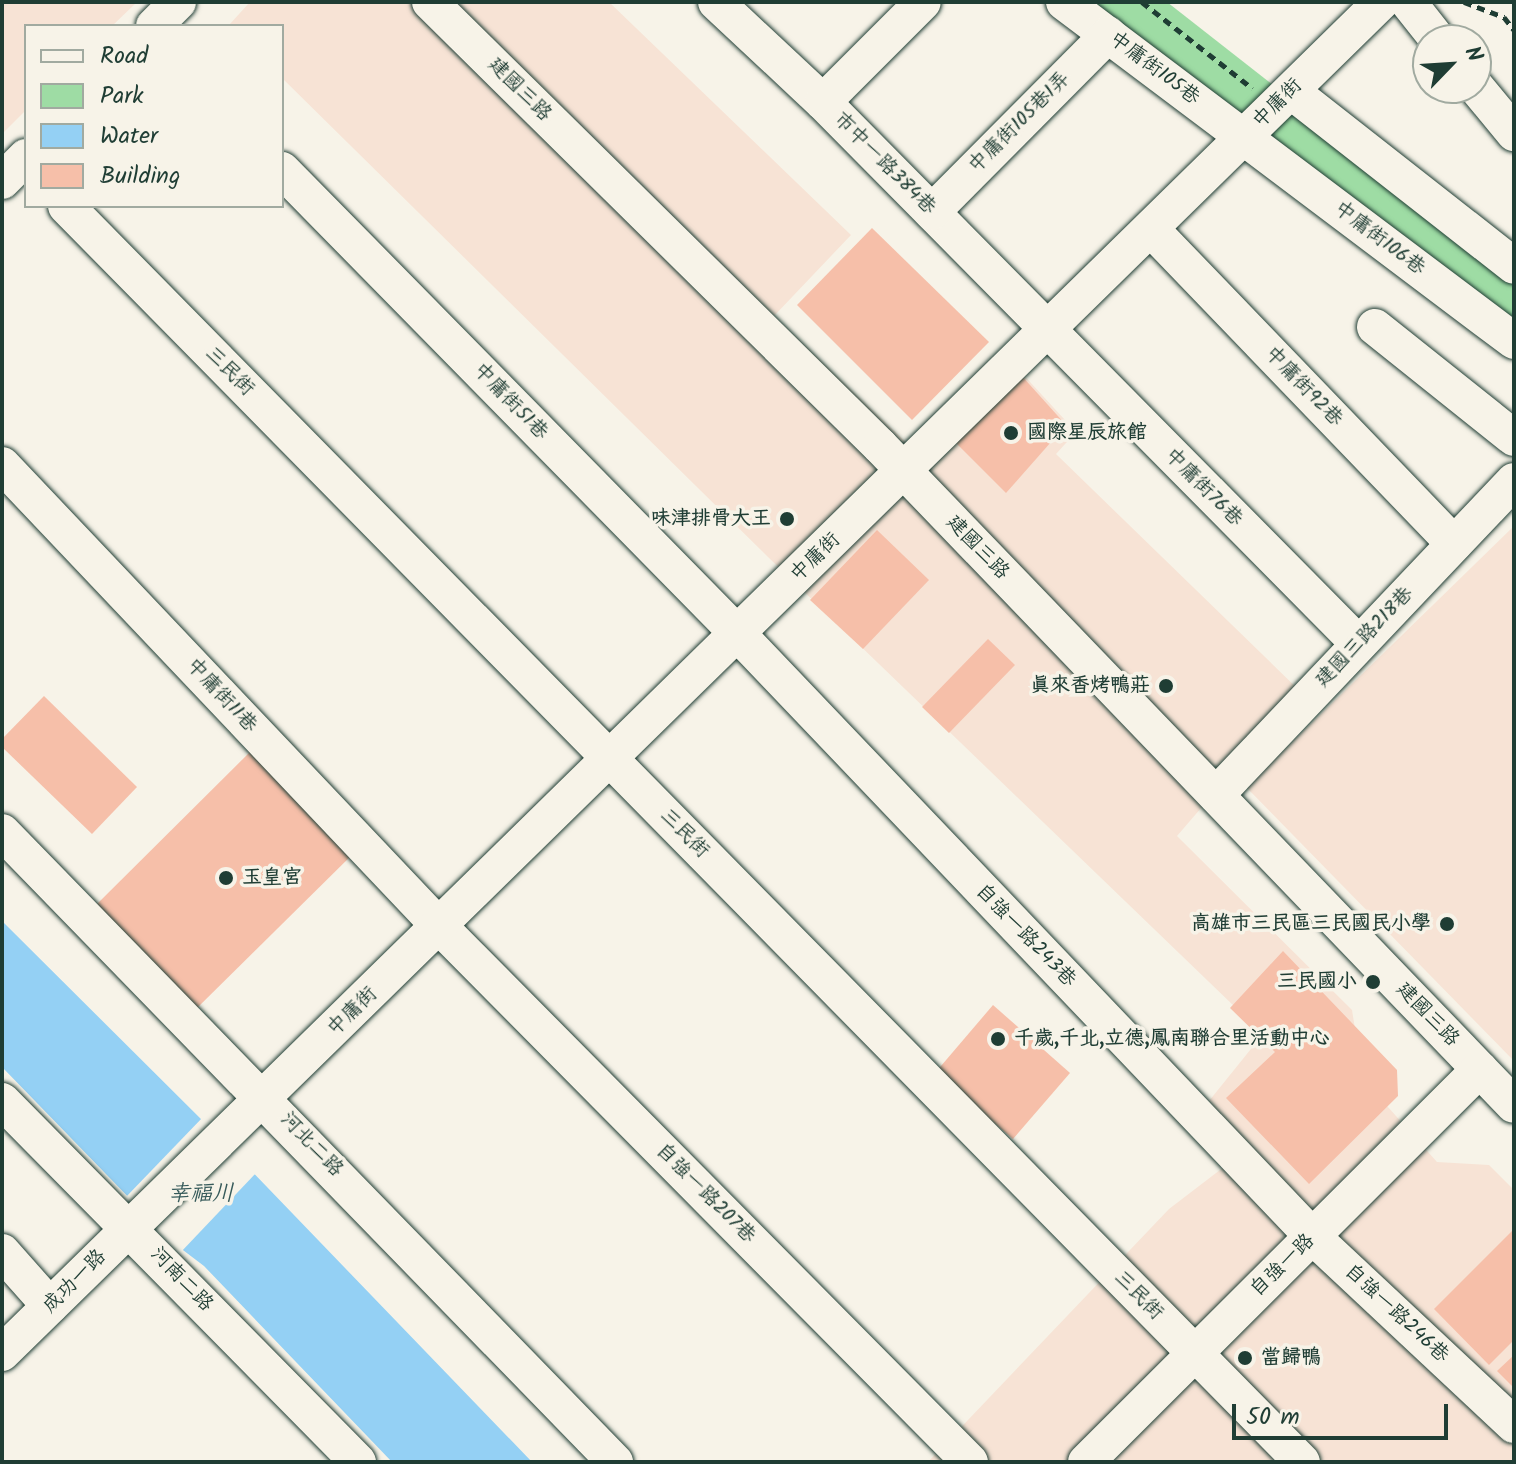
<!DOCTYPE html>
<meta charset="utf-8">
<style>
body{margin:0}
#map{position:relative;width:1516px;height:1464px;overflow:hidden;background:#f7f3e8;font-family:Kalam,"LXGW WenKai TC",sans-serif}
div>[style]{position:absolute}
.built>*{inset:0;background:#f7e3d5}
.green>*{inset:0;background:#9edca4}
.water>*{inset:0;background:#94d0f4}
.pier>*{inset:0;background:#f7f3e8}
.building>*{inset:0;background:#f6bfa9}
.path>*{height:5px;margin-top:-2.5px;transform-origin:0;background:repeating-linear-gradient(90deg,#1f3d34 0 8px,transparent 0 14px)}
.roads{filter:drop-shadow(0 0 2px #1f3d34) drop-shadow(0 0 2px #1f3d34)}
.minor>*{height:36px;margin:-18px;padding:0 18px;transform-origin:18px;border-radius:18px;background:#f7f3e8}
.dots>*{width:22px;height:22px;translate:-50% -50%;box-sizing:border-box;border:4px solid #f7f3e8;border-radius:50%}
span{translate:-50% -50%;white-space:nowrap;text-align:center;line-height:1.15;-webkit-text-stroke:7px #f7f3e8;paint-order:stroke}
.street-label{font-size:20px;color:#1f3d34}
.poi-label{font-size:20px;color:#1f3d34;font-weight:700}
.left{translate:0 -50%;text-align:left}
.right{translate:-100% -50%;text-align:right}
.water-label{font-size:22px;color:#365a5a;font-style:italic}
.frame{position:absolute;inset:0;border:4px solid #1f3d34;pointer-events:none}
.legend{position:absolute;left:24px;top:24px;width:260px;height:184px;box-sizing:border-box;background:#f7f3e8;border:2px solid #a1aaa0;margin:0;padding:10px 14px;list-style:none;font-size:24px;color:#1f3d34}
.legend li{display:flex;align-items:center;gap:16px;height:40px}
.legend b{width:40px;border:2px solid #a1aaa0}
.north{position:absolute;left:1412px;top:24px;width:80px;height:80px;box-sizing:border-box;background:#f7f3e8;border:2px solid #a1aaa0;border-radius:50%;rotate:65deg;font-size:22px;font-weight:700;line-height:32px;text-align:center;color:#1f3d34}
.north::after{content:'';display:block;margin:auto;width:28px;height:36px;background:#1f3d34;clip-path:polygon(50% 0,100% 100%,50% 72%,0 100%)}
.scale{position:absolute;left:1232px;top:1404px;width:216px;height:36px;box-sizing:border-box;border:4px solid #1f3d34;border-top:0;padding-left:10px;font-size:24px;line-height:28px;white-space:nowrap;color:#1f3d34;-webkit-text-stroke:6px #f7f3e8;paint-order:stroke}
</style>
<div id="map">
<div class="built">
<i style="clip-path:polygon(2px 2px,137px 2px,112px 26px,26px 26px,26px 110px,2px 134px)"></i>
<i style="clip-path:polygon(250px 2px,609px 2px,851px 235px,774px 316px,910px 446px,1006px 356px,1076px 432px,1056px 454px,1301px 692px,1177px 836px,1352px 1010px,1363px 1079px,1437px 1162px,1489px 1165px,1514px 1190px,1514px 1462px,928px 1462px,1169px 1209px,1250px 1147px,1209px 1101px,1263px 1034px,768px 557px,282px 78px,282px 26px,229px 25px)"></i>
<i style="clip-path:polygon(1514px 526px,1514px 1061px,1246px 787px)"></i>
</div>
<div class="green">
<i style="clip-path:polygon(1088px 2px,1167px 2px,1514px 274px,1514px 332px)"></i>
</div>
<div class="water">
<i style="clip-path:polygon(2px 921px,212px 1130px,532px 1462px,392px 1462px,204px 1266px,171px 1241px,2px 1067px)"></i>
</div>
<div class="pier">
<i style="clip-path:polygon(204px 1116px,258px 1171px,180px 1253px,125px 1198px)"></i>
</div>
<div class="building">
<i style="clip-path:polygon(872px 228px,989px 342px,912px 420px,797px 305px)"></i>
<i style="clip-path:polygon(1021px 375px,1066px 425px,1006px 493px,955px 442px)"></i>
<i style="clip-path:polygon(877px 530px,929px 580px,863px 649px,810px 600px)"></i>
<i style="clip-path:polygon(988px 639px,1015px 665px,949px 733px,922px 707px)"></i>
<i style="clip-path:polygon(44px 696px,137px 787px,92px 834px,2px 747px,2px 739px)"></i>
<i style="clip-path:polygon(257px 745px,358px 849px,195px 1010px,94px 907px)"></i>
<i style="clip-path:polygon(1283px 951px,1397px 1070px,1398px 1096px,1309px 1184px,1226px 1098px,1275px 1052px,1230px 1008px)"></i>
<i style="clip-path:polygon(993px 1005px,1070px 1073px,1013px 1139px,935px 1073px)"></i>
<i style="clip-path:polygon(1514px 1229px,1514px 1340px,1489px 1365px,1434px 1309px)"></i>
<i style="clip-path:polygon(1514px 1355px,1514px 1388px,1497px 1371px)"></i>
</div>
<div class="path">
<i style="left:1142px;top:2px;width:140px;rotate:38deg"></i>
<i style="left:1464px;top:2px;width:43px;rotate:20.6deg"></i>
<i style="left:1504px;top:17px;width:16px;rotate:52deg"></i>
</div>
<div class="roads">
<div class="minor">
<i style="left:430px;top:2px;width:632px;rotate:44.62deg"></i>
<i style="left:880px;top:446px;width:914px;rotate:46.11deg"></i>
<i style="left:716px;top:2px;width:146px;rotate:43.1deg"></i>
<i style="left:823px;top:102px;width:762px;rotate:45.32deg"></i>
<i style="left:1064px;top:2px;width:563px;rotate:36.99deg"></i>
<i style="left:1408px;top:2px;width:48px;rotate:51.7deg"></i>
<i style="left:154px;top:26px;width:34px;rotate:-45deg"></i>
<i style="left:1476px;top:87px;width:60px;rotate:50.4deg"></i>
<i style="left:1291px;top:91px;width:283px;rotate:38.1deg"></i>
<i style="left:823px;top:102px;width:141px;rotate:-45deg"></i>
<i style="left:282px;top:170px;width:651px;rotate:45.5deg"></i>
<i style="left:738px;top:634px;width:833px;rotate:46.36deg"></i>
<i style="left:1313px;top:1237px;width:275px;rotate:43.1deg"></i>
<i style="left:2px;top:181px;width:34px;rotate:-45deg"></i>
<i style="left:66px;top:206px;width:1762px;rotate:45.46deg"></i>
<i style="left:932px;top:212px;width:250px;rotate:-45.2deg"></i>
<i style="left:1151px;top:229px;width:437px;rotate:46.1deg"></i>
<i style="left:1375px;top:327px;width:178px;rotate:38.6deg"></i>
<i style="left:2px;top:465px;width:637px;rotate:46.53deg"></i>
<i style="left:440px;top:927px;width:753px;rotate:45.27deg"></i>
<i style="left:1216px;top:795px;width:433px;rotate:-46.5deg"></i>
<i style="left:2px;top:832px;width:879px;rotate:45.78deg"></i>
<i style="left:2px;top:1101px;width:507px;rotate:45.4deg"></i>
<i style="left:2px;top:1252px;width:72px;rotate:48.4deg"></i>
<i style="left:2px;top:1353px;width:1931px;rotate:-44.41deg"></i>
<i style="left:1086px;top:1462px;width:556px;rotate:-44.93deg"></i>
</div>
</div>
<div class="dots">
<i style="left:1011px;top:433px;background:#1f3d34"></i>
<i style="left:787px;top:519px;background:#1f3d34"></i>
<i style="left:1166px;top:686px;background:#1f3d34"></i>
<i style="left:226px;top:878px;background:#1f3d34"></i>
<i style="left:1447px;top:924px;background:#1f3d34"></i>
<i style="left:1373px;top:982px;background:#1f3d34"></i>
<i style="left:998px;top:1039px;background:#1f3d34"></i>
<i style="left:1245px;top:1358px;background:#1f3d34"></i>
</div>
<div class="street-label">
<span style="left:1154px;top:69px;rotate:37deg">中庸街105巷</span>
<span style="left:519px;top:90px;rotate:45deg">建國三路</span>
<span style="left:1278px;top:104px;rotate:-45deg">中庸街</span>
<span style="left:1020px;top:123px;rotate:-45deg">中庸街105巷1弄</span>
<span style="left:884px;top:164px;rotate:45deg">市中一路384巷</span>
<span style="left:1379px;top:239px;rotate:37deg">中庸街106巷</span>
<span style="left:229px;top:372px;rotate:45deg">三民街</span>
<span style="left:1303px;top:387px;rotate:46deg">中庸街92巷</span>
<span style="left:510px;top:402px;rotate:46deg">中庸街51巷</span>
<span style="left:1203px;top:488px;rotate:45deg">中庸街76巷</span>
<span style="left:977px;top:548px;rotate:46deg">建國三路</span>
<span style="left:816px;top:558px;rotate:-44deg">中庸街</span>
<span style="left:1365px;top:638px;rotate:-46deg">建國三路218巷</span>
<span style="left:221px;top:696px;rotate:47deg">中庸街11巷</span>
<span style="left:684px;top:834px;rotate:45deg">三民街</span>
<span style="left:1025px;top:936px;rotate:46deg">自強一路243巷</span>
<span style="left:353px;top:1012px;rotate:-44deg">中庸街</span>
<span style="left:1427px;top:1015px;rotate:46deg">建國三路</span>
<span style="left:311px;top:1145px;rotate:46deg">河北二路</span>
<span style="left:705px;top:1194px;rotate:45deg">自強一路207巷</span>
<span style="left:1283px;top:1266px;rotate:-44deg">自強一路</span>
<span style="left:181px;top:1280px;rotate:46deg">河南二路</span>
<span style="left:75px;top:1282px;rotate:-45deg">成功一路</span>
<span style="left:1138px;top:1296px;rotate:45deg">三民街</span>
<span style="left:1396px;top:1314px;rotate:43deg">自強一路246巷</span>
</div>
<div class="poi-label">
<span class="left" style="left:1027px;top:433px">國際星辰旅館</span>
<span class="right" style="left:771px;top:519px">味津排骨大王</span>
<span class="right" style="left:1150px;top:686px">真來香烤鴨莊</span>
<span class="left" style="left:242px;top:878px">玉皇宮</span>
<span class="right" style="left:1431px;top:924px">高雄市三民區三民國民小學</span>
<span class="right" style="left:1357px;top:982px">三民國小</span>
<span class="left" style="left:1014px;top:1039px">千歲,千北,立德,鳳南聯合里活動中心</span>
<span class="left" style="left:1261px;top:1358px">當歸鴨</span>
</div>
<div class="water-label">
<span style="left:201px;top:1195px">幸福川</span>
</div>
<div class="frame"></div>
<ul class="legend">
<li><b style="height:10px;background:#f7f3e8"></b>Road</li>
<li><b style="height:22px;background:#9edca4"></b>Park</li>
<li><b style="height:22px;background:#94d0f4"></b>Water</li>
<li><b style="height:22px;background:#f6bfa9"></b>Building</li>
</ul>
<div class="north">N</div>
<div class="scale">50 m</div>
</div>
